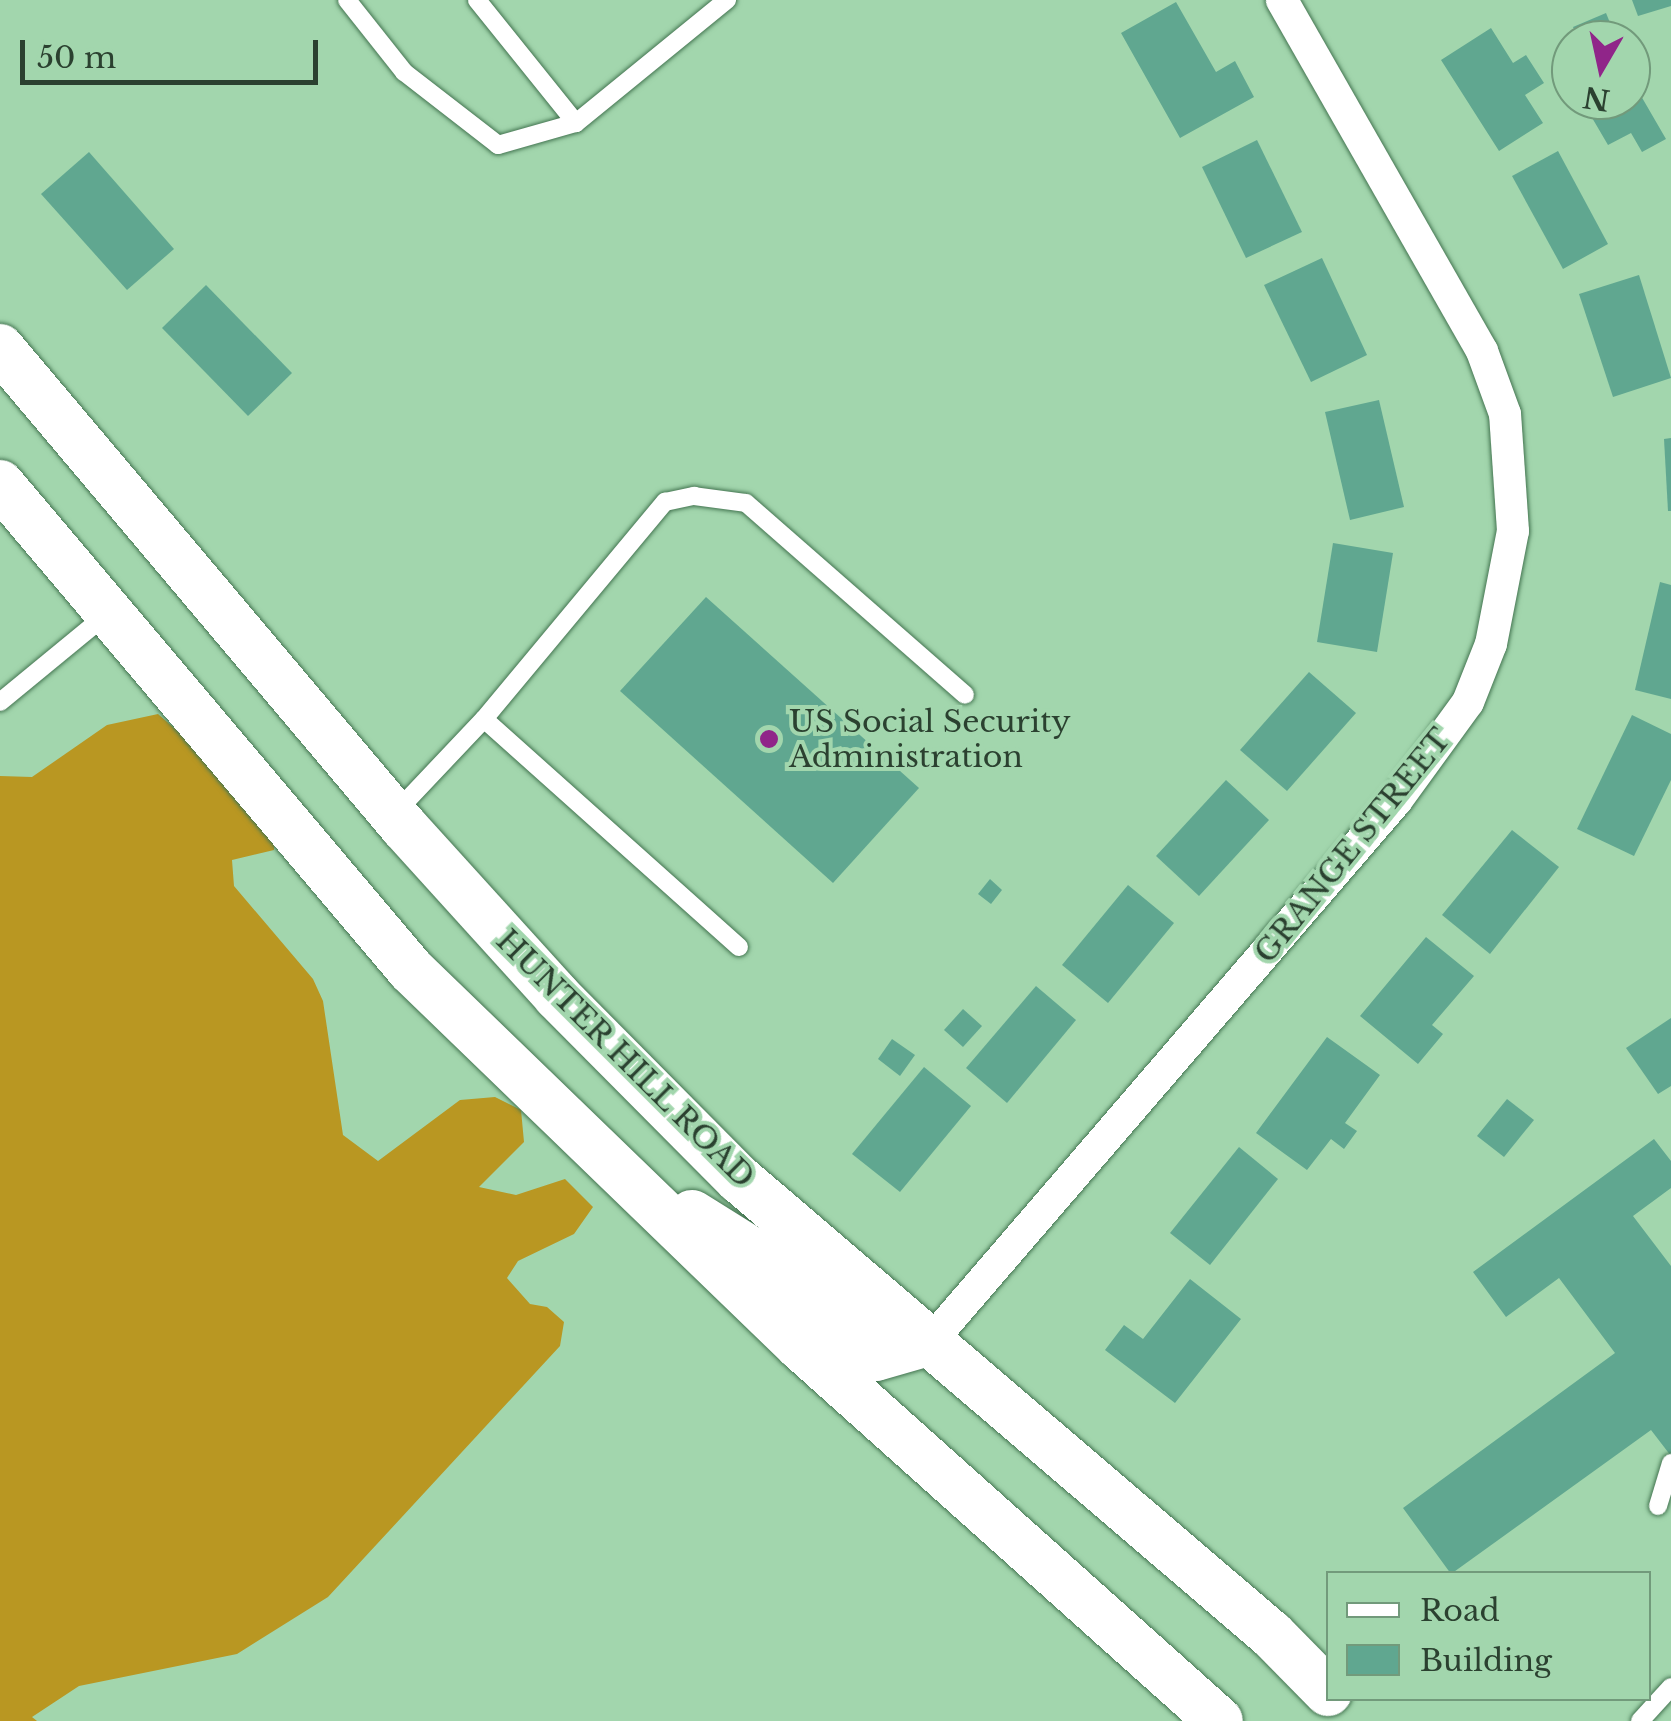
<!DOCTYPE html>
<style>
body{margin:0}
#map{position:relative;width:1671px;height:1721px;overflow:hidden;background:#a2d6ad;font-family:"Libre Baskerville",serif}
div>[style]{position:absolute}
.forest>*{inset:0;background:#b99722}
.building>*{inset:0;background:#60a790}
.roads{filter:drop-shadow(0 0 2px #447551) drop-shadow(0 0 2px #447551)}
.lane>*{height:18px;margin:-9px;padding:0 9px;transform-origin:9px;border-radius:9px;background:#fff}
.street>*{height:32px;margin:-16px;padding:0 16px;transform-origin:16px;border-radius:16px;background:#fff}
.secondary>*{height:48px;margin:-24px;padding:0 24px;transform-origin:24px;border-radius:24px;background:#fff}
.dots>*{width:28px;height:28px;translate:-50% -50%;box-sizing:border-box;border:5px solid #a2d6ad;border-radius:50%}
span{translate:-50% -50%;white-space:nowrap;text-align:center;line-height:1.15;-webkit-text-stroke:8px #a2d6ad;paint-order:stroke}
.poi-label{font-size:30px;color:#2b4130}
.left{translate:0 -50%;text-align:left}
.street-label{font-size:30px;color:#2b4130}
.legend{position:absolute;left:1326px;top:1571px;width:325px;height:130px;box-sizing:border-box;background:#a2d6ad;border:2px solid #729a7b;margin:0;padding:12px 18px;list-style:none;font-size:30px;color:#2b4130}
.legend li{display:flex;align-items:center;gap:20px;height:50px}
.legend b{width:50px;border:2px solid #729a7b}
.north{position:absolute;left:1551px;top:20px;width:100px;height:100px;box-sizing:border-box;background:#a2d6ad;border:2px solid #729a7b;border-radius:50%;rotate:189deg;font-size:28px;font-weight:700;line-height:40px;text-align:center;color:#2b4130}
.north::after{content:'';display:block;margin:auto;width:35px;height:45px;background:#902589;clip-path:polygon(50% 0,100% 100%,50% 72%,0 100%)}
.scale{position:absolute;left:20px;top:40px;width:298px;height:45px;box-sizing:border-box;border:5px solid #2b4130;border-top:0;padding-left:12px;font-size:30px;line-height:35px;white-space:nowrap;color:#2b4130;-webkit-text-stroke:8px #a2d6ad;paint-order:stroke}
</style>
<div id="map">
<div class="forest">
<i style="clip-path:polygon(158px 714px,276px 817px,274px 850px,232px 860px,234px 886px,313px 979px,323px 1001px,343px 1135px,378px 1161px,460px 1100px,495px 1097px,521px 1110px,524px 1142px,479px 1187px,516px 1195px,565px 1179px,593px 1207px,574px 1234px,518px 1261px,507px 1278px,530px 1304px,547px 1307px,564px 1322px,560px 1346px,328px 1597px,237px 1654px,79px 1686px,32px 1717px,37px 1721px,0 1721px,0 776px,32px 777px,107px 725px)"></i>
</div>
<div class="building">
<i style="clip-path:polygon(1632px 0,1671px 0,1671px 6px,1638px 16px)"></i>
<i style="clip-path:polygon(1176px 2px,1216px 72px,1235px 61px,1254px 97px,1180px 138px,1121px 33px)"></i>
<i style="clip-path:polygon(1606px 13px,1617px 40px,1579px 40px,1573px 27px)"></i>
<i style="clip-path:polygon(1491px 28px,1513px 63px,1526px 55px,1544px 83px,1525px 95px,1543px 123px,1499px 151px,1441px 60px)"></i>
<i style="clip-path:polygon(1637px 89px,1666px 139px,1642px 152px,1631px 133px,1608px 145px,1591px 116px,1631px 100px)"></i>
<i style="clip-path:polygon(1257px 140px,1302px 232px,1246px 258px,1202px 167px)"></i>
<i style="clip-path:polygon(1558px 151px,1608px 244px,1563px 269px,1512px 176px)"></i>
<i style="clip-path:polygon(89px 152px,174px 249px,127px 290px,41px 194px)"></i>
<i style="clip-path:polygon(1322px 258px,1367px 355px,1311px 382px,1264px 285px)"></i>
<i style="clip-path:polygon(1639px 275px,1671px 378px,1613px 397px,1579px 294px)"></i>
<i style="clip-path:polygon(206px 285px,292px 373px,248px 416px,162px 328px)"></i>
<i style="clip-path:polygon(1379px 400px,1404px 507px,1350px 520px,1325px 412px)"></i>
<i style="clip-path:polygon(1671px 438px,1671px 511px,1668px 511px,1664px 439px)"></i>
<i style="clip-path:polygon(1333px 543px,1393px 553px,1377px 652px,1317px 642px)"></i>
<i style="clip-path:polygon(1660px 582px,1671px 585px,1671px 699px,1635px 690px)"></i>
<i style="clip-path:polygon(706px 597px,919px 788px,833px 883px,620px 691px)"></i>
<i style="clip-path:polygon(1309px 672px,1356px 713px,1287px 791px,1240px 750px)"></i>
<i style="clip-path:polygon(1632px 715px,1671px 734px,1671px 780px,1634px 856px,1577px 829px)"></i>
<i style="clip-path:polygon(1226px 780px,1269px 820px,1199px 896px,1156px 856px)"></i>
<i style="clip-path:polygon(1512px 830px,1559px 867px,1490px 954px,1442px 915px)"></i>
<i style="clip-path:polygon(990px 879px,1002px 890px,991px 904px,978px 894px)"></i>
<i style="clip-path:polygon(1128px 885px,1174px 923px,1108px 1003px,1062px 965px)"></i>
<i style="clip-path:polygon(1426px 937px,1474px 976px,1432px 1025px,1443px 1034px,1418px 1064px,1360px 1016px)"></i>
<i style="clip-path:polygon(1036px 986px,1076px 1020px,1007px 1103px,966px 1068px)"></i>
<i style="clip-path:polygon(963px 1009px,982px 1026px,963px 1047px,944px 1030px)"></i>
<i style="clip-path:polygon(1671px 1018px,1671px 1086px,1658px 1094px,1626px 1048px)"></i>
<i style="clip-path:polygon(1327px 1037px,1380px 1075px,1345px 1123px,1357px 1131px,1344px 1149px,1331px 1139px,1307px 1170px,1256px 1133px)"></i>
<i style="clip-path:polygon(892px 1039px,915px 1055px,900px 1076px,878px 1059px)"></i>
<i style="clip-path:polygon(924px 1067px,971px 1106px,900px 1192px,852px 1154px)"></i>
<i style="clip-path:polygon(1507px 1099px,1534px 1120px,1504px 1157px,1477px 1136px)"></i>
<i style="clip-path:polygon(1654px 1139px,1671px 1161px,1671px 1188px,1633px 1216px,1671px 1266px,1671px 1456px,1651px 1430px,1451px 1574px,1403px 1508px,1615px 1353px,1559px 1278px,1506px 1317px,1473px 1272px)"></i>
<i style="clip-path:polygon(1239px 1147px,1278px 1179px,1210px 1265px,1170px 1233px)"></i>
<i style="clip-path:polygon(1190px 1279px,1241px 1319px,1175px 1403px,1105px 1350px,1124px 1325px,1143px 1339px)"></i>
</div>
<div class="roads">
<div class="lane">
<i style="left:347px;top:0;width:92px;rotate:51.6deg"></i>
<i style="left:404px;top:72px;width:119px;rotate:37.8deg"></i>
<i style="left:498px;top:145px;width:81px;rotate:-15.8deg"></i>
<i style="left:576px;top:123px;width:195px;rotate:-39.2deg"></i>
<i style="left:477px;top:0;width:158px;rotate:51.2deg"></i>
<i style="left:0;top:702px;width:139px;rotate:-39.4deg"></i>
<i style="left:484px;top:719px;width:342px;rotate:41.8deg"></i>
<i style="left:396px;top:812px;width:128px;rotate:-46.6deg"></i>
<i style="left:484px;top:719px;width:283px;rotate:-50.2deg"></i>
<i style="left:665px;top:502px;width:30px;rotate:-12deg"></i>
<i style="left:694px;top:496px;width:52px;rotate:7.7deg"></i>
<i style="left:746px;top:503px;width:291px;rotate:41.2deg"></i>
<i style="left:1658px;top:1506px;width:45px;rotate:-73.2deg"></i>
<i style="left:1640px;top:1721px;width:46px;rotate:-47.6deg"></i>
</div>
<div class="street">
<i style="left:931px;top:1341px;width:713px;rotate:-49.27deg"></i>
<i style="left:1396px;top:801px;width:122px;rotate:-54deg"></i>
<i style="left:1468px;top:702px;width:62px;rotate:-68.4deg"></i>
<i style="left:1491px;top:644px;width:115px;rotate:-79deg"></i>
<i style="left:1513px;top:531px;width:117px;rotate:-93.9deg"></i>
<i style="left:1505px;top:414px;width:67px;rotate:-110.1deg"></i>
<i style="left:1482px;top:351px;width:404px;rotate:-119.7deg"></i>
</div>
<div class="secondary">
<i style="left:0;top:348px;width:627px;rotate:49.85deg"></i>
<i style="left:404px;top:827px;width:228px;rotate:47.8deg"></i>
<i style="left:557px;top:996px;width:258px;rotate:45.2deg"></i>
<i style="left:739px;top:1179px;width:701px;rotate:40.55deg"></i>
<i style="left:1272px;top:1635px;width:80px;rotate:45.5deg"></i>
<i style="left:0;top:484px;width:636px;rotate:49.78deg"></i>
<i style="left:411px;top:970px;width:541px;rotate:44.03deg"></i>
<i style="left:800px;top:1346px;width:562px;rotate:41.83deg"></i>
<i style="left:692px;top:1214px;width:81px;rotate:31.9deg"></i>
<i style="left:761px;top:1257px;width:152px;rotate:41deg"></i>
<i style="left:876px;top:1357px;width:57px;rotate:-16.2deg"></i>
</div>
</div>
<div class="dots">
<i style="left:769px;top:739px;background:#902589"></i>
</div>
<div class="poi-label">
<span class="left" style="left:789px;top:739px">US Social Security<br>Administration</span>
</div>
<div class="street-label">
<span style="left:1353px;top:846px;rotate:-51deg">GRANGE STREET</span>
<span style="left:625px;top:1059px;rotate:45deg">HUNTER HILL ROAD</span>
</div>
<ul class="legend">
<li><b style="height:12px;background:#fff"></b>Road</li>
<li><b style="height:28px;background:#60a790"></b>Building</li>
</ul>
<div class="north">N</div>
<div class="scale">50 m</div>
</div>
